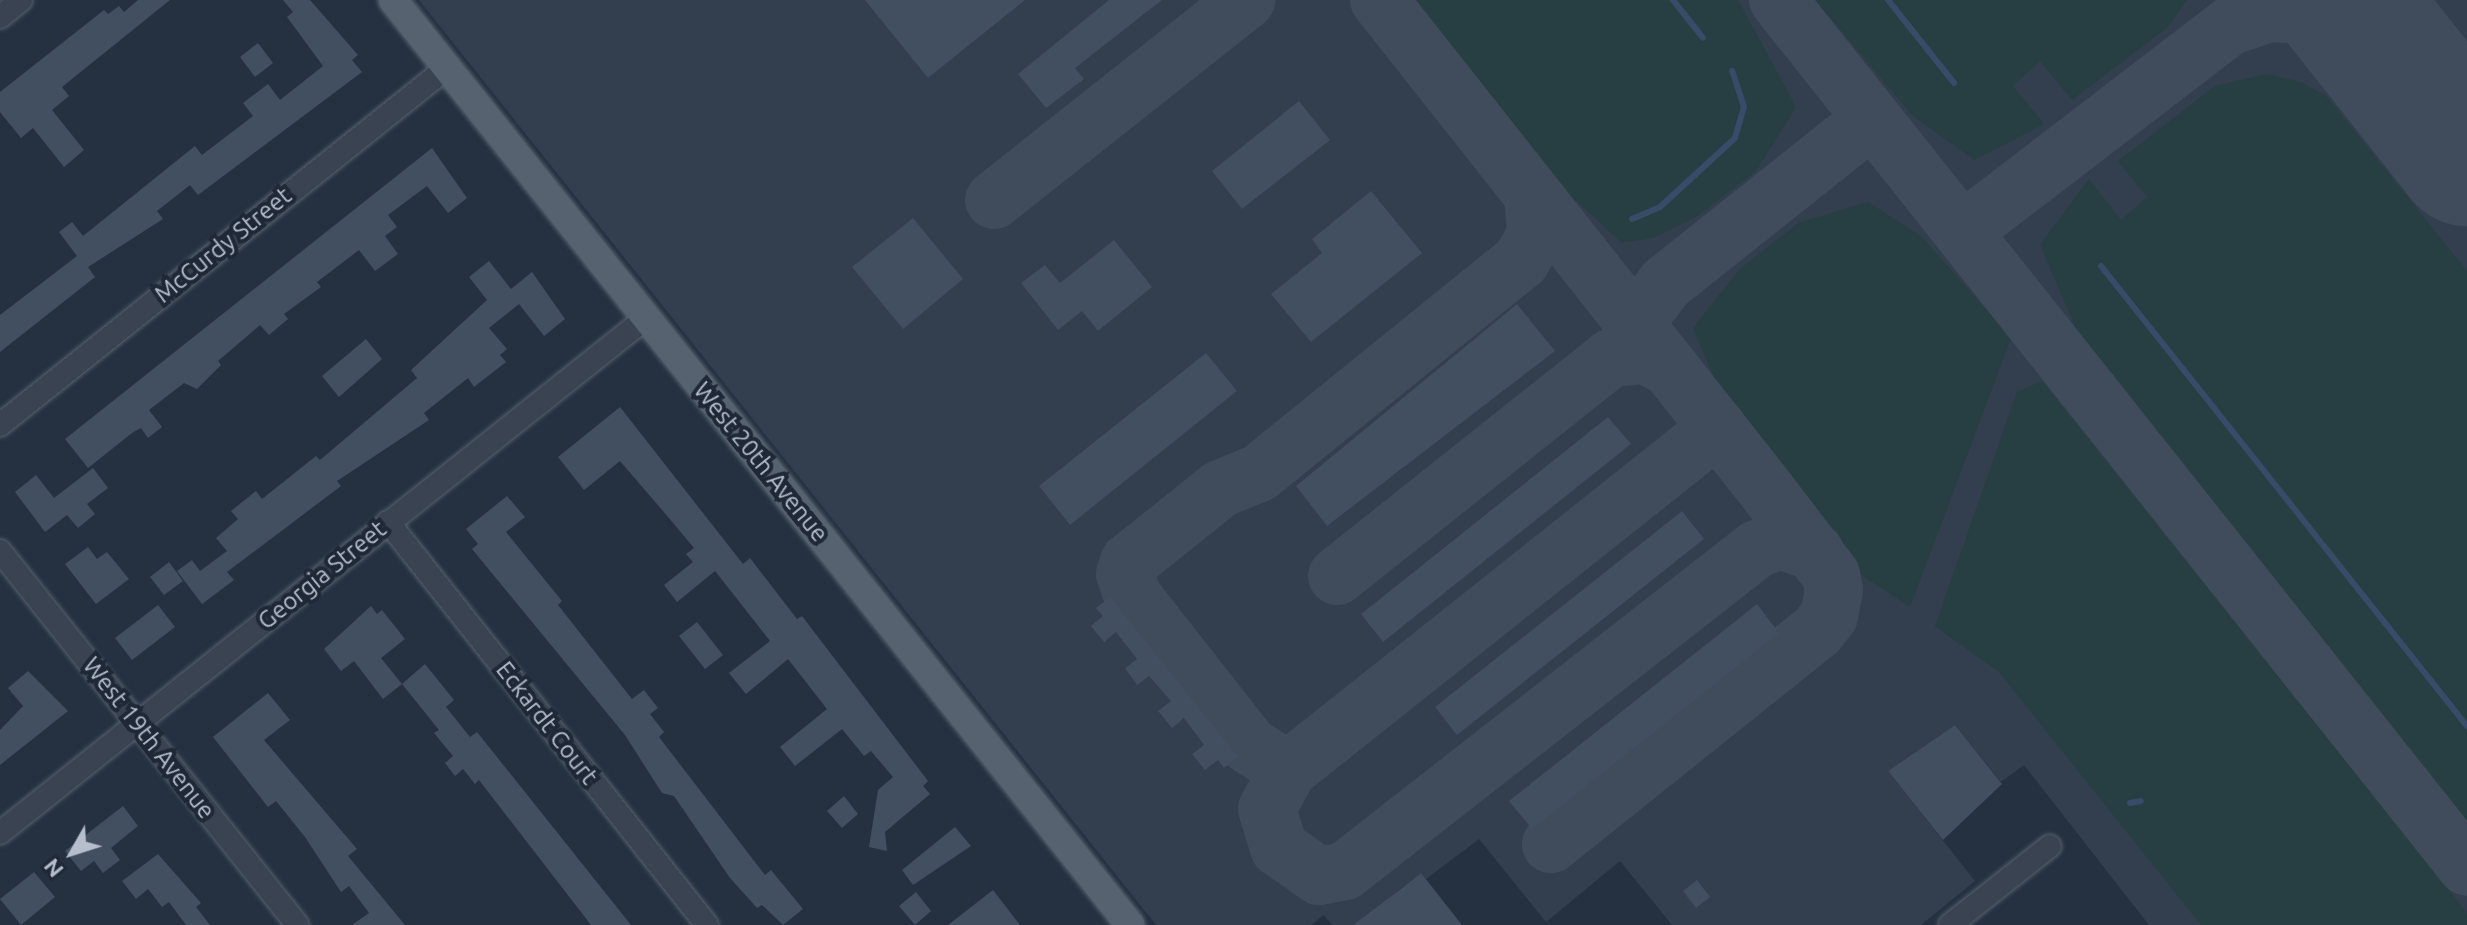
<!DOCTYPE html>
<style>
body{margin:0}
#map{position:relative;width:2467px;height:925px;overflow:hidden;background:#253141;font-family:Ubuntu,sans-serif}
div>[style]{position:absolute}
.airport>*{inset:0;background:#333e4e}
.green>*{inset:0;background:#273f42}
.stream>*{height:6px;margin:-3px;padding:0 3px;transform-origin:3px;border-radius:3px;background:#384c69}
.taxiway>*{height:58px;margin:-29px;padding:0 29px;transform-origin:29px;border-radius:29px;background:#404c5c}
.runway>*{height:142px;margin:-71px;padding:0 71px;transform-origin:71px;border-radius:71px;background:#404c5c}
.building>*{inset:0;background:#414f61}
.roads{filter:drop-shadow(0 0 2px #57616e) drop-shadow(0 0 2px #57616e)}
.minor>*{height:22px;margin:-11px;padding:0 11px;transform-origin:11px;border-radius:11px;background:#394351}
.major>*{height:28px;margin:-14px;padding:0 14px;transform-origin:14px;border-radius:14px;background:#576271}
span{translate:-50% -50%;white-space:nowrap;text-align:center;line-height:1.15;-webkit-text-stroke:8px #1e2836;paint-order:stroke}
.street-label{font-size:24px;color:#b6becb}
.north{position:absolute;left:32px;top:813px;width:80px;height:80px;-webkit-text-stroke:6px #1e2836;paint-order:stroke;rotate:231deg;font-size:22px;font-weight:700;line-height:32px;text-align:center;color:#b6becb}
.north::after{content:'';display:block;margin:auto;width:28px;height:36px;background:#b6becb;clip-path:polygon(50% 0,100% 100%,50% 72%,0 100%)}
</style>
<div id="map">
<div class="airport">
<i style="clip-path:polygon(419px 0,2467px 0,2467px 925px,2149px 925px,2024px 765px,2001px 782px,1955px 725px,1888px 771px,1975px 881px,1921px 925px,1672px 925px,1620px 861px,1546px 922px,1479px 839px,1426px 879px,1421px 873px,1354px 925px,1332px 925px,1324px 915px,1311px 925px,1156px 925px)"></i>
</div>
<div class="green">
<i style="clip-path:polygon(1397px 0,1738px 0,1796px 107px,1756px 171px,1696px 217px,1653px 238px,1622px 243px,1499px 129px)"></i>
<i style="clip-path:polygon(1815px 0,2187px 0,2168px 27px,2072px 100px,2040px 61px,2013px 86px,2044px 124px,1974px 160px,1913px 116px)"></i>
<i style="clip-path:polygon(2266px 74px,2301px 82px,2326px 96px,2467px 271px,2467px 825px,2078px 333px,2040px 245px,2089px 179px,2121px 220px,2147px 197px,2118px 161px,2215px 86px)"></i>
<i style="clip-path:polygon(1868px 202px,1921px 236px,2011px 338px,1910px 607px,1845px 564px,1724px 401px,1693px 328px,1739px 270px,1798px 223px)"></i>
<i style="clip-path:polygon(2042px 381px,2467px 913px,2467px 925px,2201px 925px,1999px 672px,1935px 626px,2017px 392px)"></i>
</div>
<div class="stream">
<i style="left:1673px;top:0;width:48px;rotate:51.7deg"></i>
<i style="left:1888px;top:0;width:106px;rotate:51.5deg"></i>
<i style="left:1632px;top:219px;width:30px;rotate:-23deg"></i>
<i style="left:1660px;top:207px;width:102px;rotate:-42.6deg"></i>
<i style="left:1735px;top:138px;width:32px;rotate:-74deg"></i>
<i style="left:1744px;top:107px;width:38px;rotate:-108deg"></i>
<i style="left:2101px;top:266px;width:588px;rotate:51.49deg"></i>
<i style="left:2130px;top:803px;width:11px;rotate:-10deg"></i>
</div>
<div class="taxiway">
<i style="left:1379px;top:0;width:626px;rotate:51.68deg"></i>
<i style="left:1767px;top:491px;width:106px;rotate:52.7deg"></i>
<i style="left:1831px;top:575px;width:15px;rotate:79deg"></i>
<i style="left:1834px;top:590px;width:26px;rotate:101deg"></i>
<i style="left:1829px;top:616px;width:19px;rotate:129deg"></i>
<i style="left:1817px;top:631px;width:341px;rotate:141.3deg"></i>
<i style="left:1778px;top:0;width:1107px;rotate:51.53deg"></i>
<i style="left:2231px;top:26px;width:41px;rotate:-18.4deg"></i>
<i style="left:2270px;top:13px;width:46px;rotate:3.7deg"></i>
<i style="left:2316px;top:16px;width:42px;rotate:22.3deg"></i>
<i style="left:2355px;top:32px;width:51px;rotate:38.7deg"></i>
<i style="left:994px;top:200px;width:322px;rotate:-38.4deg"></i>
<i style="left:1964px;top:230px;width:378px;rotate:-37.5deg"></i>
<i style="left:1635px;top:323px;width:51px;rotate:-52.2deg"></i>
<i style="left:1666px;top:283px;width:263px;rotate:-38.5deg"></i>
<i style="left:1718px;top:428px;width:549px;rotate:141.5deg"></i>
<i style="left:1288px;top:770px;width:44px;rotate:118.3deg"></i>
<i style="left:1267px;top:809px;width:41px;rotate:72.9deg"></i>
<i style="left:1279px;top:848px;width:49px;rotate:35deg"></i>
<i style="left:1319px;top:876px;width:26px;rotate:-11deg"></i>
<i style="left:1345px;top:871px;width:523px;rotate:-38.01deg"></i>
<i style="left:1757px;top:549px;width:25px;rotate:-21deg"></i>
<i style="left:1780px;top:540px;width:37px;rotate:19deg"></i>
<i style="left:1337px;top:576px;width:350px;rotate:-38.5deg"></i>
<i style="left:1611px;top:358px;width:34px;rotate:-5deg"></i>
<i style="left:1645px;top:355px;width:28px;rotate:27deg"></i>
<i style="left:1288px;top:770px;width:45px;rotate:-147.7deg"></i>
<i style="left:1250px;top:746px;width:189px;rotate:-128.1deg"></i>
<i style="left:1133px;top:597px;width:24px;rotate:-109deg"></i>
<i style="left:1125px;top:574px;width:13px;rotate:-72deg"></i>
<i style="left:1129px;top:562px;width:117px;rotate:-38.7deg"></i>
<i style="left:1220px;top:489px;width:42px;rotate:-22.3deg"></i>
<i style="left:1259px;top:473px;width:337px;rotate:-39deg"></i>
<i style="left:1521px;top:261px;width:30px;rotate:-60deg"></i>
<i style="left:1536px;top:235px;width:40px;rotate:-94.3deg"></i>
</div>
<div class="runway">
<i style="left:2344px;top:0;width:198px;rotate:51.6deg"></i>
</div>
<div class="building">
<i style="clip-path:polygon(138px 0,170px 0,62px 87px,69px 96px,52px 110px,84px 150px,64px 167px,33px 128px,21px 138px,0 112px,0 92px,104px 10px,108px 14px,119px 6px,124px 12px)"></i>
<i style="clip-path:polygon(283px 0,310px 0,358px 55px,352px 60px,362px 72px,198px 195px,190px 185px,157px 211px,163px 219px,88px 267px,95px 277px,0 352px,0 315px,77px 256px,59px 232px,72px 222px,83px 236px,195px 146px,202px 155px,253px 116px,243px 103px,268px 84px,280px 100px,323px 66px,287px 17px,293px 12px)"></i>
<i style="clip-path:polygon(865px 0,1025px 0,928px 78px)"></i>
<i style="clip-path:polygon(1109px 0,1162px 0,1075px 68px,1084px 79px,1046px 108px,1018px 74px)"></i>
<i style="clip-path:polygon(258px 43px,273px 63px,255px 77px,240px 57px)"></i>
<i style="clip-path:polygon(1299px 101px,1330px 140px,1242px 209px,1212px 171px)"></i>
<i style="clip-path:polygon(432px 148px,467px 198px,448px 213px,427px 186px,388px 215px,397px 227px,385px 236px,398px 254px,375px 271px,359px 250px,317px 282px,321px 287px,284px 314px,288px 319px,269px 335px,260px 325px,218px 361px,221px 365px,197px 389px,184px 383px,149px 410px,162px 427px,148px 438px,141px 428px,132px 433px,88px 468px,65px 439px)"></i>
<i style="clip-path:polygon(1371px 191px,1422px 253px,1311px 342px,1271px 294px,1322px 253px,1312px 239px)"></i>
<i style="clip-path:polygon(913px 218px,963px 279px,903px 329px,852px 267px)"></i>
<i style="clip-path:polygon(1114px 240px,1152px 287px,1098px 331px,1082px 311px,1058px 330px,1021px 283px,1045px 265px,1060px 283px)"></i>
<i style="clip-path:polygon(489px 261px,511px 289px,532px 272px,565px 319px,544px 336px,519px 304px,489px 328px,507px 349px,500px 355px,506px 362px,474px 387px,468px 378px,424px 413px,429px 420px,337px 481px,341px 486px,227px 572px,234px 580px,202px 604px,177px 571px,192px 560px,200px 571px,227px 551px,216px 538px,238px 519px,231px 511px,256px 491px,262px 499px,316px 456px,320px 460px,417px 378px,411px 370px,487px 300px,469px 277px)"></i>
<i style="clip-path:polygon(1517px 304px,1555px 351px,1327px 526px,1296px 486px)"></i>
<i style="clip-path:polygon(366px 339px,382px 359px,339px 397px,322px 376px)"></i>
<i style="clip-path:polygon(1206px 353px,1237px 391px,1070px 525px,1039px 486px)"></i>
<i style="clip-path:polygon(620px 407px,743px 564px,750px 558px,797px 619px,802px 616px,928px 781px,923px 786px,930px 794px,885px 832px,887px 851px,869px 847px,878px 790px,893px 777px,871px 751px,864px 756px,842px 729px,795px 766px,780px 747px,827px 709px,788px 659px,746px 694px,729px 673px,770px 641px,715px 571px,677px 602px,664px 585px,693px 562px,686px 554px,694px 548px,669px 518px,620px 461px,584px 490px,558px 457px)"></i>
<i style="clip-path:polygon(1608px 417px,1631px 444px,1383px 642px,1361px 614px)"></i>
<i style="clip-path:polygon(93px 468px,108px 488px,87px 504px,95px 514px,78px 528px,67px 515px,45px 532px,15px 492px,36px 475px,54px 498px)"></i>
<i style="clip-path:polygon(507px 496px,525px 517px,506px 532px,562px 601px,558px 605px,632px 699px,644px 690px,658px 708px,650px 714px,664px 732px,659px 737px,765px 875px,771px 870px,803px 909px,783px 925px,762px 905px,757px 908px,730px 878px,674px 796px,662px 793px,625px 735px,472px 549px,478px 544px,466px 529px)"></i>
<i style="clip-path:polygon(1682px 511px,1704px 539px,1457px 735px,1435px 707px)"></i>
<i style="clip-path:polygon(88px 547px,97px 559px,107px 552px,129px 579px,96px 604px,65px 564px)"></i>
<i style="clip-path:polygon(169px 562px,183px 581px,164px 595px,150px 577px)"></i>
<i style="clip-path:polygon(1110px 597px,1238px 757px,1224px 768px,1218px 760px,1205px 770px,1192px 754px,1204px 745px,1184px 718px,1172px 728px,1158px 711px,1171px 701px,1149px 676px,1137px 685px,1125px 668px,1137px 659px,1116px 632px,1104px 642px,1091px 626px,1103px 616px,1096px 608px)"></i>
<i style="clip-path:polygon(1757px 604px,1779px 633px,1532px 829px,1509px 801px)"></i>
<i style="clip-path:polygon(158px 605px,175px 627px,132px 660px,115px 638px)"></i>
<i style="clip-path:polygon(371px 606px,377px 614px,382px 610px,405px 639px,381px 658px,402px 684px,383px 699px,354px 661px,341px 671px,324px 649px)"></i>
<i style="clip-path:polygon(697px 622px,723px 655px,705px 669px,679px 636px)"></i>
<i style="clip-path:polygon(425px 664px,454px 700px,446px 707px,470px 737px,477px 732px,631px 925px,591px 925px,479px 780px,475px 784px,463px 769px,455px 776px,445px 763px,453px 756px,434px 733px,439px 730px,402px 684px)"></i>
<i style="clip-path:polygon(28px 671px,68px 711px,0 765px,0 730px,23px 706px,8px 688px)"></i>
<i style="clip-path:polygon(268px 693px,290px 720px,264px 740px,357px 849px,348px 856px,405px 925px,352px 925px,369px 913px,349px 886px,341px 892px,305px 837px,276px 801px,268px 807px,213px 737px)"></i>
<i style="clip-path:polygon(1955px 725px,2002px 784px,1943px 840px,1888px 771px)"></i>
<i style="clip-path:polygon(844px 796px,858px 814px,842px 828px,827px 811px)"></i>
<i style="clip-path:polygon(123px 806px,138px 826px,111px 848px,120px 860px,103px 873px,94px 861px,81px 871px,65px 851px)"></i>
<i style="clip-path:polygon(955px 827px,971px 846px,913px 885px,902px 870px)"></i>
<i style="clip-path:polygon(158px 854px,201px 903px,196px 907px,210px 925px,186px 925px,169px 902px,162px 907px,148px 889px,136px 899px,122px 881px)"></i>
<i style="clip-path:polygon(34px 872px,55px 897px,21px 925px,0 899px)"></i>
<i style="clip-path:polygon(1421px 873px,1462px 925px,1353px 925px,1402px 888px)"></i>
<i style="clip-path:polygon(1697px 880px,1710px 897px,1696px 908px,1683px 891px)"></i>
<i style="clip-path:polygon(993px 890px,1020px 925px,948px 925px)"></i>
<i style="clip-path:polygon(916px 892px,931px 911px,915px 925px,899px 906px)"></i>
</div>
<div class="roads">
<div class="minor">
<i style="left:0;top:17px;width:27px;rotate:-39deg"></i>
<i style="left:0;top:425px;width:573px;rotate:-38.63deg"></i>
<i style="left:388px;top:522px;width:514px;rotate:51.64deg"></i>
<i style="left:0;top:551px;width:478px;rotate:51.5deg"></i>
<i style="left:0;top:833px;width:826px;rotate:-38.56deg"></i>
<i style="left:1950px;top:925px;width:127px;rotate:-38.3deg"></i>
</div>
<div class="major">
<i style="left:393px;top:0;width:1183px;rotate:51.45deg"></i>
</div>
</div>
<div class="street-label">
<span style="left:223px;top:245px;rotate:-39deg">McCurdy Street</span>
<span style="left:761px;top:462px;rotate:51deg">West 20th Avenue</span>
<span style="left:322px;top:575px;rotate:-39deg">Georgia Street</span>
<span style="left:547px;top:723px;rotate:52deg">Eckardt Court</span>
<span style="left:149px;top:738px;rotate:52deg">West 19th Avenue</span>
</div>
<div class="north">N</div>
</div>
